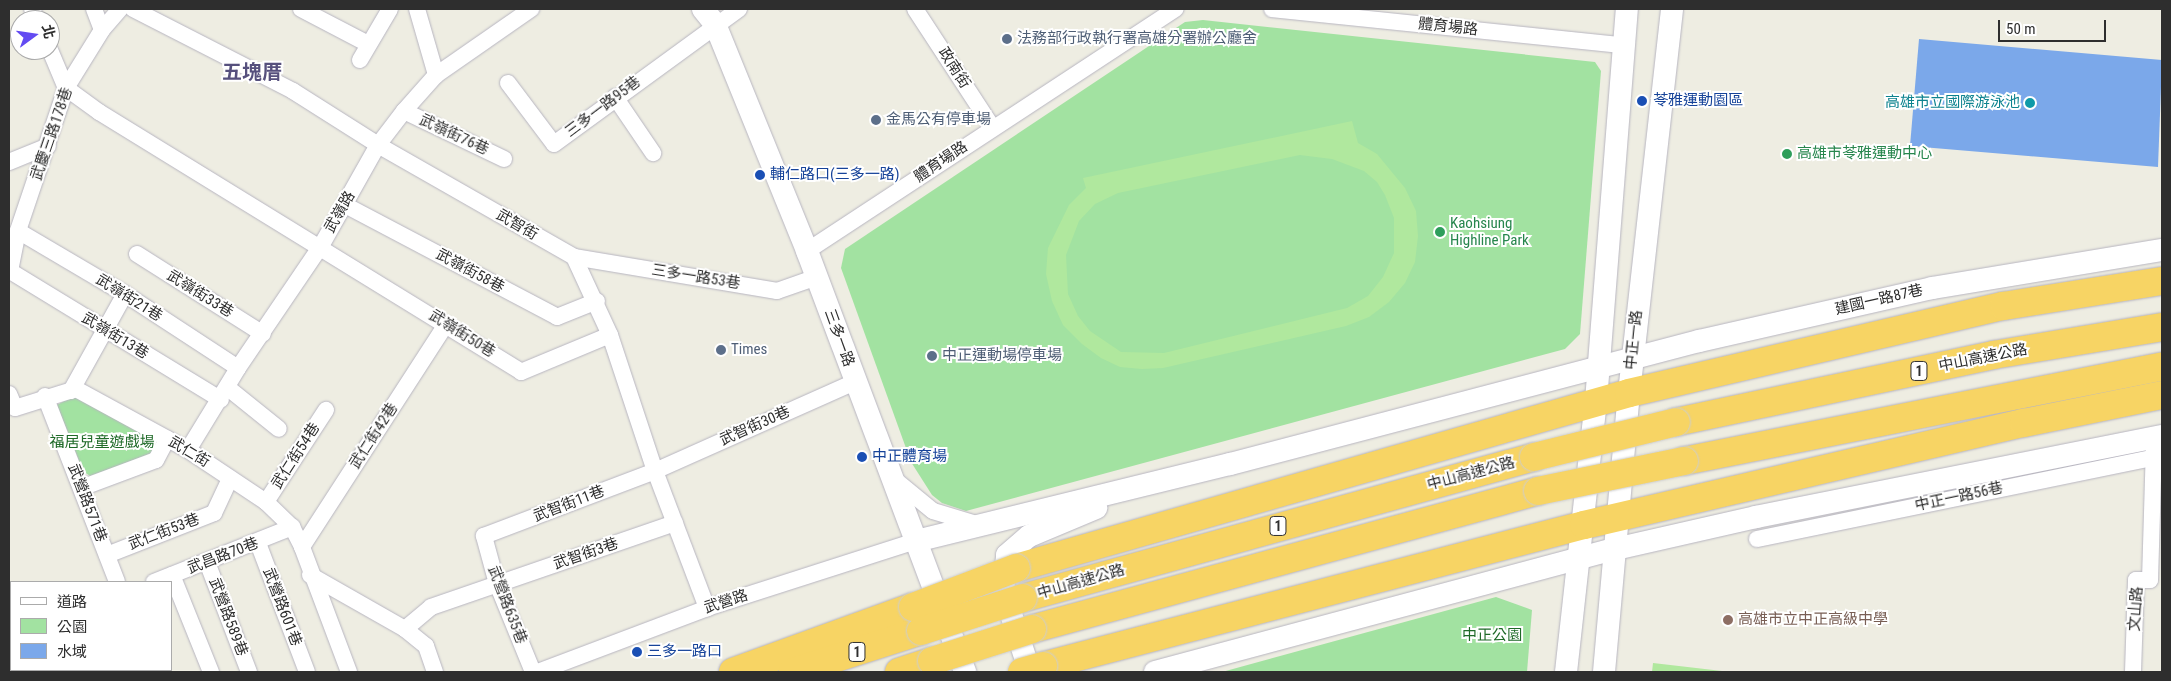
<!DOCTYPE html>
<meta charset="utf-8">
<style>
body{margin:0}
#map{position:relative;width:2171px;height:681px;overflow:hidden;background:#eeede2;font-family:"Roboto Condensed","Noto Sans TC",sans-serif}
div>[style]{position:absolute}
.green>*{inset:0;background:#a2e2a1}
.pitch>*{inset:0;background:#b0e89e}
.water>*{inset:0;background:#7ba8ea}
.roads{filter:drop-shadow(0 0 1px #b7b5c0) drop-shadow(0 0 1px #b7b5c0)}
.street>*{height:16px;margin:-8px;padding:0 8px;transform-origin:8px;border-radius:8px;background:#fff}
.secondary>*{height:22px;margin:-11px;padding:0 11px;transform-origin:11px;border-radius:11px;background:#fff}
.highway>*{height:28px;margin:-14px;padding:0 14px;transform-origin:14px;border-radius:14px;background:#f7d464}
.bridges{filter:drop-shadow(0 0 1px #cdcdcd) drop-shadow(0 0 1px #cdcdcd)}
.highway-bridge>*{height:28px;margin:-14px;padding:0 14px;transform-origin:14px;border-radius:14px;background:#f7d464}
.dots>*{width:14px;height:14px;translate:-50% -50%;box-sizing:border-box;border:2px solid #fff;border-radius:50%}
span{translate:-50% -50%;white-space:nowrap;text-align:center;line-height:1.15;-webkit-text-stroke:4px #fff;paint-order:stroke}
.shield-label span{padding:1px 4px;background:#fff;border:1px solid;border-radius:4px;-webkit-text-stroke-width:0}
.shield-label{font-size:14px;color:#2e2e2e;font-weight:700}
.street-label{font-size:15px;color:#2e2e2e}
.service-label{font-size:15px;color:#4e5e75}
.left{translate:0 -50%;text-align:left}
.transit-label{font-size:15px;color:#164399}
.culture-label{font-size:15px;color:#0d838f}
.right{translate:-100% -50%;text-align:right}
.leisure-label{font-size:15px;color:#27864d}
.park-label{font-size:15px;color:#1f6a28}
.education-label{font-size:15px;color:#785e54}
.district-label{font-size:20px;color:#56507d;font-weight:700}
.frame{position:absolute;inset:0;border:10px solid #2e2e2e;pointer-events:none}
.legend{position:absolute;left:10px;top:581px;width:162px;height:90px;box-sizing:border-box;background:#fff;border:1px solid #ababab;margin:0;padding:6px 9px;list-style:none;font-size:15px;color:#2e2e2e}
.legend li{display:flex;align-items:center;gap:10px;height:25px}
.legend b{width:25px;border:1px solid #ababab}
.north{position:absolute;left:10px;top:10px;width:50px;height:50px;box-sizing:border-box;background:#fff;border:1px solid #ababab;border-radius:50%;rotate:76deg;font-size:14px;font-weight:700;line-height:20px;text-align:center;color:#2e2e2e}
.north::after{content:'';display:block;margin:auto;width:18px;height:22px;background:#634bf2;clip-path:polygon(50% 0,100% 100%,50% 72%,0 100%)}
.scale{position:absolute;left:1998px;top:20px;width:108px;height:22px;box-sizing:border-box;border:2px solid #2e2e2e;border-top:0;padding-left:6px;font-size:15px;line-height:18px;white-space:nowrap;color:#2e2e2e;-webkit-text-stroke:4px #fff;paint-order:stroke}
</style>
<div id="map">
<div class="green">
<i style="clip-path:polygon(1203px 20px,1595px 62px,1601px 71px,1580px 334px,1565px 349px,966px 511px,942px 503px,932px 495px,911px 462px,841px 268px,845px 249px,1185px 22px)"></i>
<i style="clip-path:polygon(73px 396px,155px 439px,158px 447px,152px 455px,90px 476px,83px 471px,57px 405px)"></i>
<i style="clip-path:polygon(1496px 597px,1532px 610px,1527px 672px,1222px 672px)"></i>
</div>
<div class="pitch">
<i style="clip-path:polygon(evenodd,1352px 121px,1358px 143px,1377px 154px,1405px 188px,1416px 211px,1418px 236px,1415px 262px,1405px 283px,1389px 302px,1369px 317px,1346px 326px,1163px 368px,1142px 369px,1120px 367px,1101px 358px,1082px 344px,1063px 325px,1052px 301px,1046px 274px,1048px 248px,1069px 205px,1086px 188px,1083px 178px,1352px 121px,1300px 155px,1332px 159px,1364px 171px,1377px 182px,1385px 195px,1394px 218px,1394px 253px,1383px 277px,1368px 296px,1347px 308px,1164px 353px,1121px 352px,1090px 331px,1078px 316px,1068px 294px,1066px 255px,1079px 221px,1095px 204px,1118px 193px,1300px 155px)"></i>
<i style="clip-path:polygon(1653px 663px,1722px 671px,1735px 672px,1652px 672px)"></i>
</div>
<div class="water">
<i style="clip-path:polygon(1919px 39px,2162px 60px,2158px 167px,1910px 146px)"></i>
</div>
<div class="roads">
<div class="street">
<i style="left:32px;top:9px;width:12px;rotate:66deg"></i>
<i style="left:94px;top:9px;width:22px;rotate:69deg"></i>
<i style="left:120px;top:9px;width:28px;rotate:131deg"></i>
<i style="left:102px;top:30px;width:68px;rotate:121.8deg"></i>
<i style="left:66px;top:88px;width:151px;rotate:108.6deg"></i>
<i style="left:18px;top:231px;width:41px;rotate:101.3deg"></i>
<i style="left:10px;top:271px;width:247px;rotate:31.4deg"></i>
<i style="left:133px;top:9px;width:180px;rotate:27.1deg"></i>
<i style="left:293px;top:91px;width:101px;rotate:32.4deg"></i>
<i style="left:378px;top:145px;width:226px;rotate:29.7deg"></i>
<i style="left:574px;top:257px;width:86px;rotate:65.2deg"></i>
<i style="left:610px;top:335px;width:143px;rotate:71.7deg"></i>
<i style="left:655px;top:471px;width:147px;rotate:69.2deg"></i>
<i style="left:301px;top:9px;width:76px;rotate:27.6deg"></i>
<i style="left:417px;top:9px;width:69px;rotate:73.9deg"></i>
<i style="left:915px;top:9px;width:142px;rotate:56.8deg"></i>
<i style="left:1272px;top:9px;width:353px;rotate:5.9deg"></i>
<i style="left:50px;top:50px;width:41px;rotate:67.2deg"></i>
<i style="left:66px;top:88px;width:41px;rotate:36deg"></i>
<i style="left:99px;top:112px;width:496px;rotate:31.6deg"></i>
<i style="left:521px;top:372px;width:96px;rotate:-22.6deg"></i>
<i style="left:360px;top:60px;width:59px;rotate:-59.5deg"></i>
<i style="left:508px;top:83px;width:76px;rotate:53deg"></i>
<i style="left:554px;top:144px;width:229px;rotate:-36.1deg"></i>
<i style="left:615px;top:97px;width:68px;rotate:55.8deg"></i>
<i style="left:404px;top:111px;width:111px;rotate:25.6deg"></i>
<i style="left:9px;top:162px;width:42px;rotate:-22.3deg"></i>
<i style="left:345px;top:205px;width:240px;rotate:27.8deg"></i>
<i style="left:557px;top:317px;width:43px;rotate:-21.8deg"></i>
<i style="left:18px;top:231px;width:124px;rotate:30.5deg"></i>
<i style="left:125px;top:294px;width:135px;rotate:33.2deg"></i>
<i style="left:807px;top:251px;width:441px;rotate:-33.3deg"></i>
<i style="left:137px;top:254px;width:149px;rotate:32.4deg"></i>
<i style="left:574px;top:257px;width:206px;rotate:9.5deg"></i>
<i style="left:777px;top:291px;width:42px;rotate:-19.3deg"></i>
<i style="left:228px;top:388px;width:65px;rotate:38.8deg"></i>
<i style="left:71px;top:391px;width:111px;rotate:-60.9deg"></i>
<i style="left:9px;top:394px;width:15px;rotate:67deg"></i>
<i style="left:15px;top:408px;width:64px;rotate:-17.3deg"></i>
<i style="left:76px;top:389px;width:128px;rotate:28.6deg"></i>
<i style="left:188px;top:450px;width:94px;rotate:33.7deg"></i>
<i style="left:266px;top:502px;width:36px;rotate:44deg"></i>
<i style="left:292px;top:527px;width:22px;rotate:63deg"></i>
<i style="left:302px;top:547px;width:134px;rotate:69.4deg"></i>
<i style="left:45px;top:396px;width:199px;rotate:68.8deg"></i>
<i style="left:188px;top:450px;width:96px;rotate:-58.6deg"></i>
<i style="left:238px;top:368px;width:148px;rotate:-55.8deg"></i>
<i style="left:321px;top:246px;width:116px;rotate:-60.6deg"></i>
<i style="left:378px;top:145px;width:43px;rotate:-52.6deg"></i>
<i style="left:404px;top:111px;width:48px;rotate:-48.4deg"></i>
<i style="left:436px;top:75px;width:116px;rotate:-34.8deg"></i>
<i style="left:894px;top:479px;width:50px;rotate:39.4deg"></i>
<i style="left:933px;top:511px;width:45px;rotate:16.8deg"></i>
<i style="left:81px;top:488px;width:80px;rotate:-20.5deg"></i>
<i style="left:156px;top:460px;width:24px;rotate:-62deg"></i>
<i style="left:266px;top:502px;width:110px;rotate:-56.9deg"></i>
<i style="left:1757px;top:539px;width:413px;rotate:-11.6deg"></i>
<i style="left:258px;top:543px;width:138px;rotate:69.2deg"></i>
<i style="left:302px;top:547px;width:265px;rotate:-57.1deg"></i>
<i style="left:107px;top:555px;width:115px;rotate:-21.4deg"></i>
<i style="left:214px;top:513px;width:38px;rotate:-65deg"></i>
<i style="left:207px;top:562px;width:118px;rotate:69.1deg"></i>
<i style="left:172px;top:575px;width:105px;rotate:68.1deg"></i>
<i style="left:310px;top:575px;width:109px;rotate:29.6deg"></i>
<i style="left:405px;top:629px;width:27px;rotate:39deg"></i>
<i style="left:426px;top:646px;width:28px;rotate:71deg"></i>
<i style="left:154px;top:582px;width:149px;rotate:-21.7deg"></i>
<i style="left:405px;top:629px;width:34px;rotate:-40deg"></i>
<i style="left:431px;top:607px;width:258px;rotate:-19deg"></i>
<i style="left:9px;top:638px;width:2px;rotate:-27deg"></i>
<i style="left:151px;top:670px;width:2px;rotate:63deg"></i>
<i style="left:533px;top:672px;width:95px;rotate:-112.2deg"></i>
<i style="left:497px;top:584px;width:50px;rotate:-105.2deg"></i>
<i style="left:484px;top:536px;width:183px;rotate:-20.8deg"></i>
<i style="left:655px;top:471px;width:219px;rotate:-24deg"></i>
<i style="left:538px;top:672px;width:181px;rotate:-20.7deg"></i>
<i style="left:707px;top:608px;width:219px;rotate:-17.8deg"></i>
<i style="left:2133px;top:672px;width:92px;rotate:-88.1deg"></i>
<i style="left:2136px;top:580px;width:14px"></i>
<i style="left:2150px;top:580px;width:131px;rotate:-88.3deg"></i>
</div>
<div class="secondary">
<i style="left:703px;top:9px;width:19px;rotate:51deg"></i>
<i style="left:715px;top:24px;width:245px;rotate:67.9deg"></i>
<i style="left:807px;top:251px;width:450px;rotate:69.4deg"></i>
<i style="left:916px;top:541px;width:323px;rotate:-13.8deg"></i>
<i style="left:1230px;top:464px;width:485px;rotate:-14.7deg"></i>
<i style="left:1699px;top:341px;width:239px;rotate:-12.8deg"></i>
<i style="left:1932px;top:288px;width:233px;rotate:-9.4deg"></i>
<i style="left:1030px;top:672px;width:86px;rotate:-108.2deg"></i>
<i style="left:1003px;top:590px;width:35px;rotate:-83deg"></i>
<i style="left:1007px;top:555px;width:29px;rotate:-41deg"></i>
<i style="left:1029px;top:536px;width:73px;rotate:-22.7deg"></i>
<i style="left:1155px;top:672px;width:476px;rotate:-15deg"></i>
<i style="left:1615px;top:549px;width:145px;rotate:-12.8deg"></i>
<i style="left:1756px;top:517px;width:414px;rotate:-11.3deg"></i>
<i style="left:1566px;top:672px;width:273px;rotate:-83.7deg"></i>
<i style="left:1596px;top:401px;width:393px;rotate:-85.5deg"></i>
<i style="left:1604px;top:672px;width:280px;rotate:-84.9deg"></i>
<i style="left:1629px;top:393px;width:386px;rotate:-83.6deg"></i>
</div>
<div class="highway">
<i style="left:1676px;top:422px;width:324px;rotate:-11.9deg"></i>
<i style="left:1993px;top:355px;width:171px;rotate:-9.4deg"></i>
<i style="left:1684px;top:461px;width:487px;rotate:-11.2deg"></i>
<i style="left:1016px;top:568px;width:637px;rotate:-15.93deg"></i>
<i style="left:1629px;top:393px;width:385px;rotate:-13.1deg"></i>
<i style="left:2004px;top:306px;width:160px;rotate:-9deg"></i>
<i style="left:1023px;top:598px;width:530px;rotate:-15.43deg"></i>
<i style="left:1032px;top:629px;width:524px;rotate:-15.26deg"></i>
<i style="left:1043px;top:666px;width:559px;rotate:-14.61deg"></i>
<i style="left:1584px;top:525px;width:452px;rotate:-13.1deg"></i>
<i style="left:2024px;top:423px;width:141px;rotate:-11.5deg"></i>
<i style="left:733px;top:672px;width:191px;rotate:-19.9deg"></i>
<i style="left:793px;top:672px;width:134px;rotate:-17.8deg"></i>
<i style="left:899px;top:672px;width:35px;rotate:-18deg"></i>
</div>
</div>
<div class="bridges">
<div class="highway-bridge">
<i style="left:1534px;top:457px;width:146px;rotate:-13.8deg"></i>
<i style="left:1538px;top:491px;width:149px;rotate:-11.6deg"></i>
<i style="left:913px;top:607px;width:110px;rotate:-20.7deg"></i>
<i style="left:921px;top:631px;width:107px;rotate:-17.9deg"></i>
<i style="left:932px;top:661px;width:105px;rotate:-17.7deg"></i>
<i style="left:1022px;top:672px;width:22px;rotate:-16deg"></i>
</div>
</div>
<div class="dots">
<i style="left:1007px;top:39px;background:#5c6f8a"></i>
<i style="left:1642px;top:101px;background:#1a4fb4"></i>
<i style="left:2030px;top:103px;background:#0f9aa8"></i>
<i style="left:876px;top:120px;background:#5c6f8a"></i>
<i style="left:1787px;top:154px;background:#2e9e5b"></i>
<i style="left:760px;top:175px;background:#1a4fb4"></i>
<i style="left:1440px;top:232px;background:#2e9e5b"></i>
<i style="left:721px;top:350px;background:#5c6f8a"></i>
<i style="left:932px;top:356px;background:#5c6f8a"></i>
<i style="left:862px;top:457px;background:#1a4fb4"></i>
<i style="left:1728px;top:620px;background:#8d6e63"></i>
<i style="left:637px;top:652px;background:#1a4fb4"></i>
</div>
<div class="shield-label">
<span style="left:1919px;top:371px">1</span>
<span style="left:1278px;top:526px">1</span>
<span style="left:857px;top:652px">1</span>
</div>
<div class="street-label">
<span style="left:1448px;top:27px;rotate:6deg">體育場路</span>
<span style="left:954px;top:68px;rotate:57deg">政南街</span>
<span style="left:603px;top:107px;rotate:-37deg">三多一路95巷</span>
<span style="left:52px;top:134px;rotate:-71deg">武慶三路178巷</span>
<span style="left:454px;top:135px;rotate:25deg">武嶺街76巷</span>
<span style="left:941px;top:162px;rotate:-34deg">體育場路</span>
<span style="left:340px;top:212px;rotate:-60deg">武嶺路</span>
<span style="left:517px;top:225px;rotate:30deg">武智街</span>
<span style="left:470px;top:271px;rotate:28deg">武嶺街58巷</span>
<span style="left:696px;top:277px;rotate:9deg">三多一路53巷</span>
<span style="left:200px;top:294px;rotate:32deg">武嶺街33巷</span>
<span style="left:129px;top:298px;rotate:32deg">武嶺街21巷</span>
<span style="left:1879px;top:300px;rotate:-13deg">建國一路87巷</span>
<span style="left:462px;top:334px;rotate:32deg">武嶺街50巷</span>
<span style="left:115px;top:336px;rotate:31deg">武嶺街13巷</span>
<span style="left:839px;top:338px;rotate:70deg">三多一路</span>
<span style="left:1634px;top:340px;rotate:-84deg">中正一路</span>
<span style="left:1983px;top:358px;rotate:-11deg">中山高速公路</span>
<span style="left:755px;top:426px;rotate:-24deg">武智街30巷</span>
<span style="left:374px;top:436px;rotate:-57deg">武仁街42巷</span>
<span style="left:189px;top:452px;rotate:31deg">武仁街</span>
<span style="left:296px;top:456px;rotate:-57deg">武仁街54巷</span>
<span style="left:1471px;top:474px;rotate:-15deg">中山高速公路</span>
<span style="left:1959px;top:497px;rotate:-12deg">中正一路56巷</span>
<span style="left:87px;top:503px;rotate:69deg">武營路571巷</span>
<span style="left:569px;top:504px;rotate:-21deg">武智街11巷</span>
<span style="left:164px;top:532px;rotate:-21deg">武仁街53巷</span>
<span style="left:586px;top:554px;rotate:-19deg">武智街3巷</span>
<span style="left:223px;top:556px;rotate:-21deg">武昌路70巷</span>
<span style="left:1081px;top:582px;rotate:-16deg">中山高速公路</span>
<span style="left:726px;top:602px;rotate:-18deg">武營路</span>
<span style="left:507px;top:605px;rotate:69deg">武營路635巷</span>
<span style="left:282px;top:607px;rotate:69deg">武營路601巷</span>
<span style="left:2136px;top:609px;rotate:-86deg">文山路</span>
<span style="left:228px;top:617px;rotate:69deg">武營路589巷</span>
</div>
<div class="service-label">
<span class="left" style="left:1017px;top:39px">法務部行政執行署高雄分署辦公廳舍</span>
<span class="left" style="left:886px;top:120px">金馬公有停車場</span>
<span class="left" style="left:731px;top:350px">Times</span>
<span class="left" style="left:942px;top:356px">中正運動場停車場</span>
</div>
<div class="transit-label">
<span class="left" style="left:1653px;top:101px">苓雅運動園區</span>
<span class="left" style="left:770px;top:175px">輔仁路口(三多一路)</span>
<span class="left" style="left:872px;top:457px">中正體育場</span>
<span class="left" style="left:647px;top:652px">三多一路口</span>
</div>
<div class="culture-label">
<span class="right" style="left:2020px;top:103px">高雄市立國際游泳池</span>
</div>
<div class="leisure-label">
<span class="left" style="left:1797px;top:154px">高雄市苓雅運動中心</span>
<span class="left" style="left:1450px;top:232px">Kaohsiung<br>Highline Park</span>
</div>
<div class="park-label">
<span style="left:102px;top:443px">福居兒童遊戲場</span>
<span style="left:1492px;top:636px">中正公園</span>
</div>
<div class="education-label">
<span class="left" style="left:1738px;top:620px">高雄市立中正高級中學</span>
</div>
<div class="district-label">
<span style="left:252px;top:72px">五塊厝</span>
</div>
<div class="frame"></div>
<ul class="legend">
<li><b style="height:6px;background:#fff"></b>道路</li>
<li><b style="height:14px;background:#a2e2a1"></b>公園</li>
<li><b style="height:14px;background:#7ba8ea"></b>水域</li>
</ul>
<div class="north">北</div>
<div class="scale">50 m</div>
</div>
